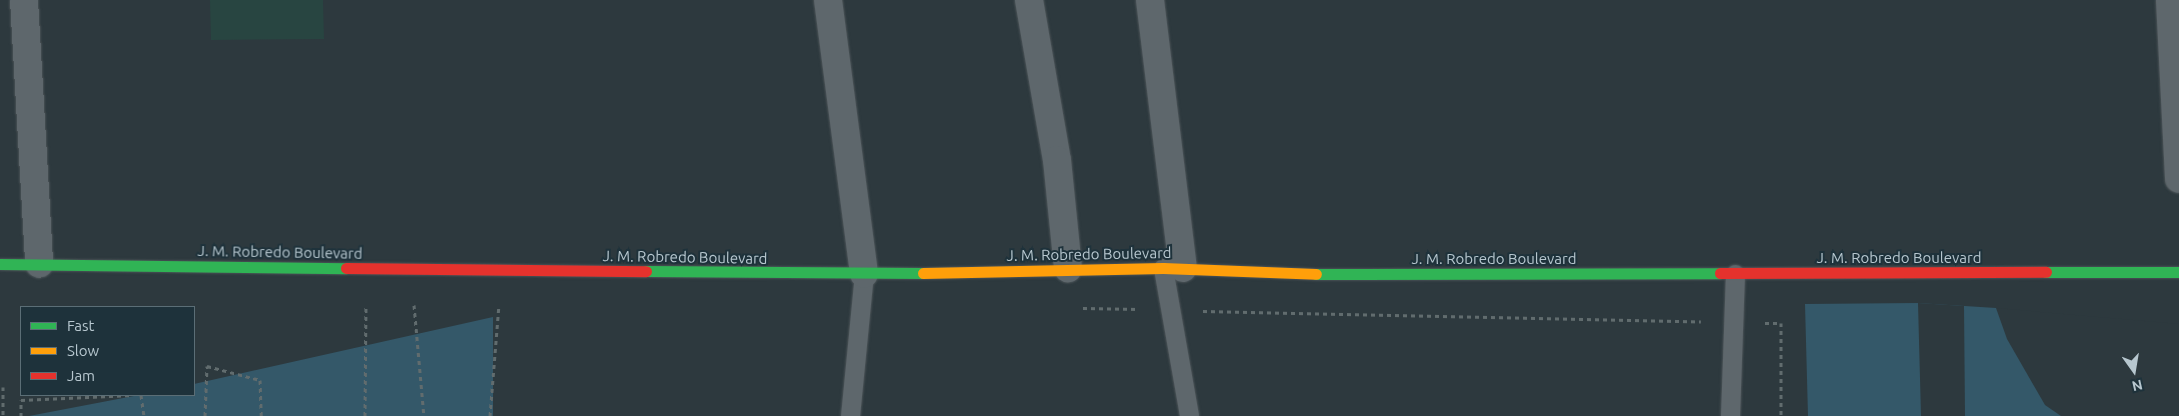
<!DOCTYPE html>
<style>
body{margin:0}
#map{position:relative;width:2179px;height:416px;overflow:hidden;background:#2d393e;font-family:Ubuntu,sans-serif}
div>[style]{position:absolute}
.green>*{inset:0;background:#284541}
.water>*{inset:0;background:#345869}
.pier>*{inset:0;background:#2d393e}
.path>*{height:3px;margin-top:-1.5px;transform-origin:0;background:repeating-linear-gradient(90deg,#616c6e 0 4px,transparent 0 8px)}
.roads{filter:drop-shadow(0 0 1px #4c5458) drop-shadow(0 0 1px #4c5458)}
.lane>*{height:19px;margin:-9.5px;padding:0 9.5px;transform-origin:9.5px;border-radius:9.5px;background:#5e676c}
.street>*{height:28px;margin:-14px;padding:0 14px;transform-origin:14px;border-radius:14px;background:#5e676c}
.fast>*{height:11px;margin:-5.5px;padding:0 5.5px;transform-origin:5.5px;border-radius:5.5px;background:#30b455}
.slow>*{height:11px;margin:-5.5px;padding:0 5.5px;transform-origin:5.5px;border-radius:5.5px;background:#ff9f0a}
.jam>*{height:11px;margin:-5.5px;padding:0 5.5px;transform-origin:5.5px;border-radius:5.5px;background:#e5322d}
span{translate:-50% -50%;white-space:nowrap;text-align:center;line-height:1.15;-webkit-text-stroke:4px #1e323b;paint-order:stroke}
.street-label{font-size:15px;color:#b7c7cf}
.legend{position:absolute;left:20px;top:306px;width:175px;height:90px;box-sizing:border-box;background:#1e323b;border:1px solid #5b6e76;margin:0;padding:6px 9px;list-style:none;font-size:15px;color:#b7c7cf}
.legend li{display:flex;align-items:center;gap:10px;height:25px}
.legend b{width:25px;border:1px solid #5b6e76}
.north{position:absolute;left:2109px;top:346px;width:50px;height:50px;-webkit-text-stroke:4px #1e323b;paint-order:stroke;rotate:167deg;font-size:14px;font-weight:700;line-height:20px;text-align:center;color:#b7c7cf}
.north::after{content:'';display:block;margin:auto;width:18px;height:22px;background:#b7c7cf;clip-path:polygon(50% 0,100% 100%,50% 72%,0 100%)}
</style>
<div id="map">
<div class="green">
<i style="clip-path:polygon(210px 0,323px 0,324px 39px,211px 40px)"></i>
</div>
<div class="water">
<i style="clip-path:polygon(1918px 303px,1996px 308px,2179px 416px,1808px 416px,1805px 304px)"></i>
<i style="clip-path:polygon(493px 317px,493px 416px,29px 416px,139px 395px,194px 395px,194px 384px)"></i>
</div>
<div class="pier">
<i style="clip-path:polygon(1918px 303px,1964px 306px,1965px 416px,1921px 416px)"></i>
<i style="clip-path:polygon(1996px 308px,2179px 324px,2179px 416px,2061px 416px,2045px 405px,2007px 339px)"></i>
</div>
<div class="path">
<i style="left:414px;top:305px;width:111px;rotate:84.9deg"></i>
<i style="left:1083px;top:308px;width:56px;rotate:1deg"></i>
<i style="left:1203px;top:311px;width:498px;rotate:1.2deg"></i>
<i style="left:1765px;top:323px;width:16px"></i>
<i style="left:1781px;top:323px;width:93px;rotate:90deg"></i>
<i style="left:3px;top:387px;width:29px;rotate:90deg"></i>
<i style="left:141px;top:395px;width:21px;rotate:82deg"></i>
<i style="left:21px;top:416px;width:16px;rotate:-90deg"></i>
<i style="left:21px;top:400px;width:112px;rotate:-2.6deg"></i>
<i style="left:205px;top:416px;width:50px;rotate:-87.7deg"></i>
<i style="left:207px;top:366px;width:55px;rotate:14.8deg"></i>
<i style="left:260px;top:380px;width:36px;rotate:88deg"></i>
<i style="left:365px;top:416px;width:111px;rotate:-89.5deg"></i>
<i style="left:490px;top:416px;width:111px;rotate:-85.4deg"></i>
</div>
<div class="roads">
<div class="lane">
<i style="left:1163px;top:268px;width:150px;rotate:80deg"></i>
<i style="left:850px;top:416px;width:143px;rotate:-84.4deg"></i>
<i style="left:1730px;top:416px;width:142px;rotate:-88deg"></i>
</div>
<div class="street">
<i style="left:24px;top:0;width:264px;rotate:86.7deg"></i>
<i style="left:828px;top:0;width:276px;rotate:82.5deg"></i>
<i style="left:1029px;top:0;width:162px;rotate:80.1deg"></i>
<i style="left:1057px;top:160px;width:109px;rotate:84.2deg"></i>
<i style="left:1150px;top:0;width:270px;rotate:83deg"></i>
<i style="left:2170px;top:0;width:179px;rotate:87.1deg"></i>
</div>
<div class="fast">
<i style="left:0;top:264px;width:346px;rotate:0.7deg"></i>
<i style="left:646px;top:271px;width:277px;rotate:0.4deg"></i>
<i style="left:2046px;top:272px;width:133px"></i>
<i style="left:1316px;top:274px;width:404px;rotate:-0.1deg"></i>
</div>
<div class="slow">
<i style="left:923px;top:273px;width:240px;rotate:-1.2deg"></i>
<i style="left:1163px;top:268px;width:153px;rotate:2.2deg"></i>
</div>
<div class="jam">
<i style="left:346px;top:268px;width:300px;rotate:0.6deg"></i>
<i style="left:1720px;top:273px;width:326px;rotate:-0.2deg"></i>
</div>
</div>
<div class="street-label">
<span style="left:280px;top:252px;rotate:1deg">J. M. Robredo Boulevard</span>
<span style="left:1089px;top:254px;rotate:-1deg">J. M. Robredo Boulevard</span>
<span style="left:685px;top:257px;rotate:1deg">J. M. Robredo Boulevard</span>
<span style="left:1899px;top:258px">J. M. Robredo Boulevard</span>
<span style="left:1494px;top:259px">J. M. Robredo Boulevard</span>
</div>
<ul class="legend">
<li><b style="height:6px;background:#30b455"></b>Fast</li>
<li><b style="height:6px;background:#ff9f0a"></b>Slow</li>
<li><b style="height:6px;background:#e5322d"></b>Jam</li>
</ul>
<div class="north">N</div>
</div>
